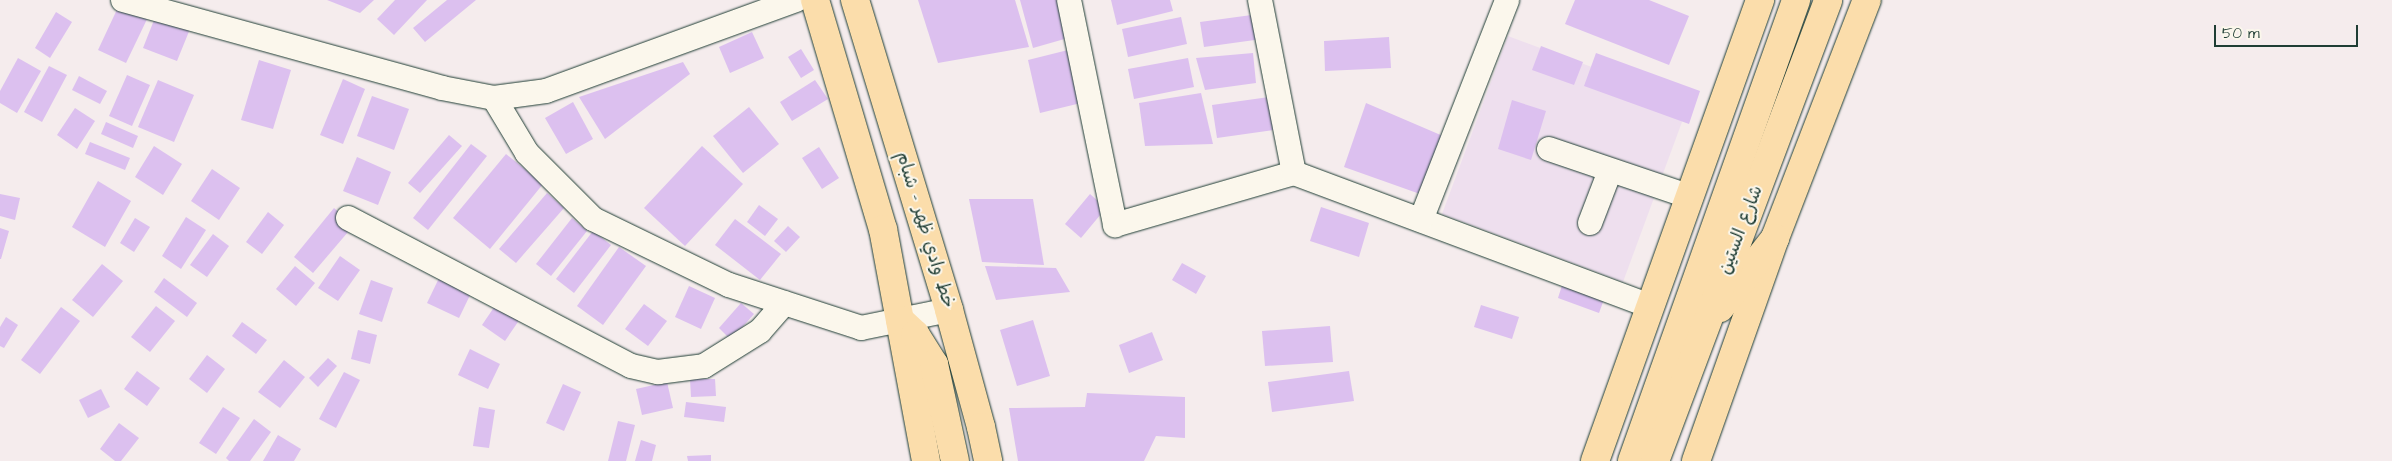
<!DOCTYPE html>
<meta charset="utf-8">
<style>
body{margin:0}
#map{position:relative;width:2392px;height:461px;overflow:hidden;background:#f5eced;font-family:"Architects Daughter","Playpen Sans Arabic",sans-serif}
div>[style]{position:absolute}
.built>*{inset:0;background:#eedfee}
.building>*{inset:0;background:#dcc0ef}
.roads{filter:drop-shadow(0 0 1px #1f3d34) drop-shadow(0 0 1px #1f3d34)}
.minor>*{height:24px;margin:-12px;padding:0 12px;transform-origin:12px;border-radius:12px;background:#fbf7ec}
.major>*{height:28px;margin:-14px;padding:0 14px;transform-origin:14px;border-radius:14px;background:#fbddab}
.highway>*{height:28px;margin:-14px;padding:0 14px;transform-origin:14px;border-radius:14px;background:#fbddab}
span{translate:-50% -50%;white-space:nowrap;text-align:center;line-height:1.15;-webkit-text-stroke:4px #fbf7ec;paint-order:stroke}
.street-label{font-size:18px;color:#1f3d34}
.scale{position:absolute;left:2214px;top:25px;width:144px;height:22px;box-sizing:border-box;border:2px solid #1f3d34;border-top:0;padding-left:6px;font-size:15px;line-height:18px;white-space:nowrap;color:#1f3d34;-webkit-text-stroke:4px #fbf7ec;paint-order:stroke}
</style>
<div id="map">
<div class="built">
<i style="clip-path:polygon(1508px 36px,1689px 103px,1623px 282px,1442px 214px)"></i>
</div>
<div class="building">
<i style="clip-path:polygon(327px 0,374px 0,360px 13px)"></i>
<i style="clip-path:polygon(395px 0,427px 0,394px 35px,377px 19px)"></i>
<i style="clip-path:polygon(447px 0,476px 0,425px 42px,413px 28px)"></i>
<i style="clip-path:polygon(918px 0,1015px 0,1029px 47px,938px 63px)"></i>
<i style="clip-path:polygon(1020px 0,1064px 0,1075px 36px,1033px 48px)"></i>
<i style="clip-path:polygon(1111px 0,1170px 0,1173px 11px,1117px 25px)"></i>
<i style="clip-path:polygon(1575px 0,1649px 0,1689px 16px,1669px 65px,1565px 24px)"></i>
<i style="clip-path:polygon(121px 1px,149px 15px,126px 63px,98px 50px)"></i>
<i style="clip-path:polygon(158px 10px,192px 24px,177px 61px,143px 48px)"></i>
<i style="clip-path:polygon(56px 12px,72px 22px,50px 58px,35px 48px)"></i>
<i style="clip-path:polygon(1259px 14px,1262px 39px,1204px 47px,1200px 22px)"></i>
<i style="clip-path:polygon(1181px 17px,1187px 44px,1128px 57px,1122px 29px)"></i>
<i style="clip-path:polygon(752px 32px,764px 58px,730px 73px,719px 47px)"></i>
<i style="clip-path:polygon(1389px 37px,1391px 68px,1325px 71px,1324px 41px)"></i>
<i style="clip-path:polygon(1541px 46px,1583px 62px,1574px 85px,1532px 70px)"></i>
<i style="clip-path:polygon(801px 49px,814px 70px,801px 78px,788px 57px)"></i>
<i style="clip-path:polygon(1072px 49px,1085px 102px,1040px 113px,1028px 60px)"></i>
<i style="clip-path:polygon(1253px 53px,1256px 83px,1205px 90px,1196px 58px)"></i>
<i style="clip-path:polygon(1596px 53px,1700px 91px,1689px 124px,1584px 86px)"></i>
<i style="clip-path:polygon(18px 58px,41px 71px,17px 113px,0 103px,0 91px)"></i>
<i style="clip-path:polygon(1188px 58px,1194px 87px,1134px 99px,1128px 69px)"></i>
<i style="clip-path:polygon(259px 60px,291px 70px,273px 129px,241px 120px)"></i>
<i style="clip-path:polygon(683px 62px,690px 74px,605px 139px,579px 97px)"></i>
<i style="clip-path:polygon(49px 66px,67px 75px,42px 122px,24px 112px)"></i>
<i style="clip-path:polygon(127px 75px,150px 85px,132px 126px,109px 116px)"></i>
<i style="clip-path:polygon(79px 76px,107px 91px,100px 104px,72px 90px)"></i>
<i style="clip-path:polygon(343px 79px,365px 89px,343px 144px,320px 135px)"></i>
<i style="clip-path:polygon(158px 80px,194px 95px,174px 142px,138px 127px)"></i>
<i style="clip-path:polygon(815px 80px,828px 99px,792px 121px,780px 102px)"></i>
<i style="clip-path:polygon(1201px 93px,1213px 144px,1145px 146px,1139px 103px)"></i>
<i style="clip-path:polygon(372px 96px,409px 109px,394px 150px,357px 136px)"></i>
<i style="clip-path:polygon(1269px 97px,1274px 130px,1217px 138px,1212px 105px)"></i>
<i style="clip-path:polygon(1512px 100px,1546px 111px,1531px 160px,1498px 149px)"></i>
<i style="clip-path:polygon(573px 102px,593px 139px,566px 154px,545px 118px)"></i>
<i style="clip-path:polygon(1366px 103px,1443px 136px,1420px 194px,1344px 167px)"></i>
<i style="clip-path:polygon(749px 107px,779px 144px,743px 173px,713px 136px)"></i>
<i style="clip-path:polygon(75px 108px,95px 121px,77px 149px,57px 135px)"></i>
<i style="clip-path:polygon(106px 122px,138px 136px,133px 148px,101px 134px)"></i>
<i style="clip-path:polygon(449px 135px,462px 146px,420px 193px,408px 183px)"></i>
<i style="clip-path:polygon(90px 142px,130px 158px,125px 170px,85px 154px)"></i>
<i style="clip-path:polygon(471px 144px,487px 156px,428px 230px,413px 218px)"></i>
<i style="clip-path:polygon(154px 146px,182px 164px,163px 195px,135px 177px)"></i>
<i style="clip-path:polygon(702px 146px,743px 184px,685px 246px,644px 208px)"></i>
<i style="clip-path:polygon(819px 147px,839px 178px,822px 189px,802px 158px)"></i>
<i style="clip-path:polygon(506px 154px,543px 184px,490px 249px,453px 218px)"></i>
<i style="clip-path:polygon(357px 157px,391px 172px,378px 205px,343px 191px)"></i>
<i style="clip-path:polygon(212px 169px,240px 188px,219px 220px,191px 201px)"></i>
<i style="clip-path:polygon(98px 181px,131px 201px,105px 247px,72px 227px)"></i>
<i style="clip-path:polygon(547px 193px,564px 208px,516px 263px,499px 249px)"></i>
<i style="clip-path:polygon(0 194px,20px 198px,15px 220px,0 216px)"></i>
<i style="clip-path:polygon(1090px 194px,1106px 208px,1081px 238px,1065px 224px)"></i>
<i style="clip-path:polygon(969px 199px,1033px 199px,1044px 265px,982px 262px)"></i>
<i style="clip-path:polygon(759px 205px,778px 219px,765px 236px,747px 222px)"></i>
<i style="clip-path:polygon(1321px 207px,1369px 223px,1359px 257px,1310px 241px)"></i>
<i style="clip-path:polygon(334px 208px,354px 225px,313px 273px,294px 257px)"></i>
<i style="clip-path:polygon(268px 212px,284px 225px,262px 254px,246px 242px)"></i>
<i style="clip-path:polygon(186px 217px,206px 230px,181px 269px,162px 256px)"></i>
<i style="clip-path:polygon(135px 218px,150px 227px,134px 252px,120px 243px)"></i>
<i style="clip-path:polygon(572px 218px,587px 231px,551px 276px,536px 264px)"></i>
<i style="clip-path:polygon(735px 219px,781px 254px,760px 280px,715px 245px)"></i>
<i style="clip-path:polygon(788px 226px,800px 237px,786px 252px,774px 241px)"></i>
<i style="clip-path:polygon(0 228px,9px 231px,1px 259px,0 259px)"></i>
<i style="clip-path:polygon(593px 231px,611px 245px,574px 293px,556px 279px)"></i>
<i style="clip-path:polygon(213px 234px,229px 246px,207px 277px,190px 265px)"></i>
<i style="clip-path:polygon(619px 247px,646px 266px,603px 325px,577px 306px)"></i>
<i style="clip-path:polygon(340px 256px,360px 270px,338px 301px,318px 288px)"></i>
<i style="clip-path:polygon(1182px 263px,1206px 276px,1196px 294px,1172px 280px)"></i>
<i style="clip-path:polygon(102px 264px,123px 281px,93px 317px,72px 300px)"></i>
<i style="clip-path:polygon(295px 266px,315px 283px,296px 306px,276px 289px)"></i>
<i style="clip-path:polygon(985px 266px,1056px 268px,1070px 292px,996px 300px)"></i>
<i style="clip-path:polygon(441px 274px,473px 289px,459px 318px,427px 303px)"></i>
<i style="clip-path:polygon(1565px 276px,1607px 291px,1599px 313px,1558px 298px)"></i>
<i style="clip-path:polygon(164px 278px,197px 303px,187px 317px,154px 292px)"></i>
<i style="clip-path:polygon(371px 280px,393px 288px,382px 322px,359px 314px)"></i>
<i style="clip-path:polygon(689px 286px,715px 298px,701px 329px,675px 317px)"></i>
<i style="clip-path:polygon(499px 300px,522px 316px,505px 341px,482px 325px)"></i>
<i style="clip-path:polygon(741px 303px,754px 314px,731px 340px,719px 328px)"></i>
<i style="clip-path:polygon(644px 304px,667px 321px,648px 346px,625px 329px)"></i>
<i style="clip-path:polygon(1481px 305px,1519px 317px,1512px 339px,1474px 327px)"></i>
<i style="clip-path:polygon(156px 306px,175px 321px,150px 352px,131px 337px)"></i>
<i style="clip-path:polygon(61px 307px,80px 321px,40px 374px,21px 360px)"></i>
<i style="clip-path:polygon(6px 317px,18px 325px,4px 348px,0 346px,0 327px)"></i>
<i style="clip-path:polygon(1033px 320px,1050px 376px,1017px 386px,1000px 330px)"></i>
<i style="clip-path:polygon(242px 322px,267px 340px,256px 354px,232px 336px)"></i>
<i style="clip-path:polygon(1330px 326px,1333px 362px,1265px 366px,1262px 331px)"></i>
<i style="clip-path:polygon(358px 330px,377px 335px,370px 364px,351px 359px)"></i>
<i style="clip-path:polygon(1152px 332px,1163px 360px,1129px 373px,1119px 345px)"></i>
<i style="clip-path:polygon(470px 349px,500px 364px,488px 389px,458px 375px)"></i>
<i style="clip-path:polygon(207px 355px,225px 369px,207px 393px,189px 379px)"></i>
<i style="clip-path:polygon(328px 358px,337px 366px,318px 387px,309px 378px)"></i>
<i style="clip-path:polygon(284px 360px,305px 377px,280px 408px,258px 392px)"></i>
<i style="clip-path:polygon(137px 371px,160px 388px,147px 406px,124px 389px)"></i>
<i style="clip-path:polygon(1349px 371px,1354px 401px,1272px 412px,1268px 382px)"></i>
<i style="clip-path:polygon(344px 372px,360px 380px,336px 428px,319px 419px)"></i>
<i style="clip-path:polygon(690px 379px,715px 379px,716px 396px,691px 397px)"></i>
<i style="clip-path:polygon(667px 382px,673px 408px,642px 415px,636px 389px)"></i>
<i style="clip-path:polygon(563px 384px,581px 392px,564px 431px,546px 423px)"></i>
<i style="clip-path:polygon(101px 389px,110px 407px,88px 418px,79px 400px)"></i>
<i style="clip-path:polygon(1087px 393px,1185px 397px,1185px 438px,1156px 436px,1144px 461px,1018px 461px,1009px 408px,1085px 407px)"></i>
<i style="clip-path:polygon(686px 402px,726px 407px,724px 422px,684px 417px)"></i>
<i style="clip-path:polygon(223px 407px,240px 418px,216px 454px,199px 443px)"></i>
<i style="clip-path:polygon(479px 407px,495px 410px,489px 448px,473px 446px)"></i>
<i style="clip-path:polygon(254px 419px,271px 432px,250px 461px,229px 461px,226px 458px)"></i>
<i style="clip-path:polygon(618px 421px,635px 425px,626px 461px,608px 461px)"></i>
<i style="clip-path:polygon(119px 423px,139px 438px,121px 461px,115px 461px,100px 449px)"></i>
<i style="clip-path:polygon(278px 435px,301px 449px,294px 461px,263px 461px)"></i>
<i style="clip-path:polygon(641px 440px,656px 445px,652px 461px,635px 461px)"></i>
<i style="clip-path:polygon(711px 455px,711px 461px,688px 461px,687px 456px)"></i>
</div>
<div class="roads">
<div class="minor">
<i style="left:123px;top:0;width:331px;rotate:15.4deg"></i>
<i style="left:442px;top:88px;width:53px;rotate:10.9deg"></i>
<i style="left:494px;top:98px;width:52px;rotate:-7.7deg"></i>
<i style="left:546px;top:91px;width:266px;rotate:-20deg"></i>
<i style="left:1069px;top:0;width:230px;rotate:78.4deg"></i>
<i style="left:1115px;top:225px;width:186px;rotate:-16.2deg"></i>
<i style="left:1260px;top:0;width:176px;rotate:78.9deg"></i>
<i style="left:1294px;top:173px;width:380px;rotate:20.5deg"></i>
<i style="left:494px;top:98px;width:64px;rotate:59deg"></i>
<i style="left:527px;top:153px;width:93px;rotate:45deg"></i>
<i style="left:593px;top:219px;width:151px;rotate:25.9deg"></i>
<i style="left:729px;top:285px;width:139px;rotate:18deg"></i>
<i style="left:861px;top:328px;width:90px;rotate:-11.6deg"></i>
<i style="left:1549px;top:149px;width:150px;rotate:18.7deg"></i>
<i style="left:348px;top:218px;width:319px;rotate:27.6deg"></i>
<i style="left:631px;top:366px;width:28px;rotate:13deg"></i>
<i style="left:658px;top:372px;width:46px;rotate:-7.4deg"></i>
<i style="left:704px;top:366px;width:66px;rotate:-32deg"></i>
<i style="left:760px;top:331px;width:37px;rotate:-49deg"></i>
<i style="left:1421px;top:220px;width:236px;rotate:-68.6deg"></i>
<i style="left:1590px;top:223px;width:56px;rotate:-69deg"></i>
</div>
<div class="major">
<i style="left:815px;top:0;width:239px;rotate:73.5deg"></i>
<i style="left:883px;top:229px;width:236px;rotate:79.5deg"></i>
<i style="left:855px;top:0;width:324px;rotate:73.1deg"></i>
<i style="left:949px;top:310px;width:121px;rotate:74.7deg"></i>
<i style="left:981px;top:427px;width:35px;rotate:78deg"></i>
<i style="left:900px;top:320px;width:21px;rotate:43deg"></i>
<i style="left:915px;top:334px;width:36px;rotate:58deg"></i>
<i style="left:934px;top:364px;width:99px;rotate:77.8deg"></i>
<i style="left:1595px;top:461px;width:490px;rotate:-70.3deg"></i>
<i style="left:1696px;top:461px;width:237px;rotate:-70.5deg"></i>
<i style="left:1775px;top:238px;width:255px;rotate:-68.9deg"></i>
</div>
<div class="highway">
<i style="left:1720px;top:308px;width:89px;rotate:-51.8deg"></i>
<i style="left:1632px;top:461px;width:489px;rotate:-70.4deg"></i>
<i style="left:1655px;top:461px;width:492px;rotate:-69.4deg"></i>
</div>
</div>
<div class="street-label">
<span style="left:925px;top:230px;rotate:73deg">خط وادي ظهر - شبام</span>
<span style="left:1741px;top:230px;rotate:-69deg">شارع الستين</span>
</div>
<div class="scale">50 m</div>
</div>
